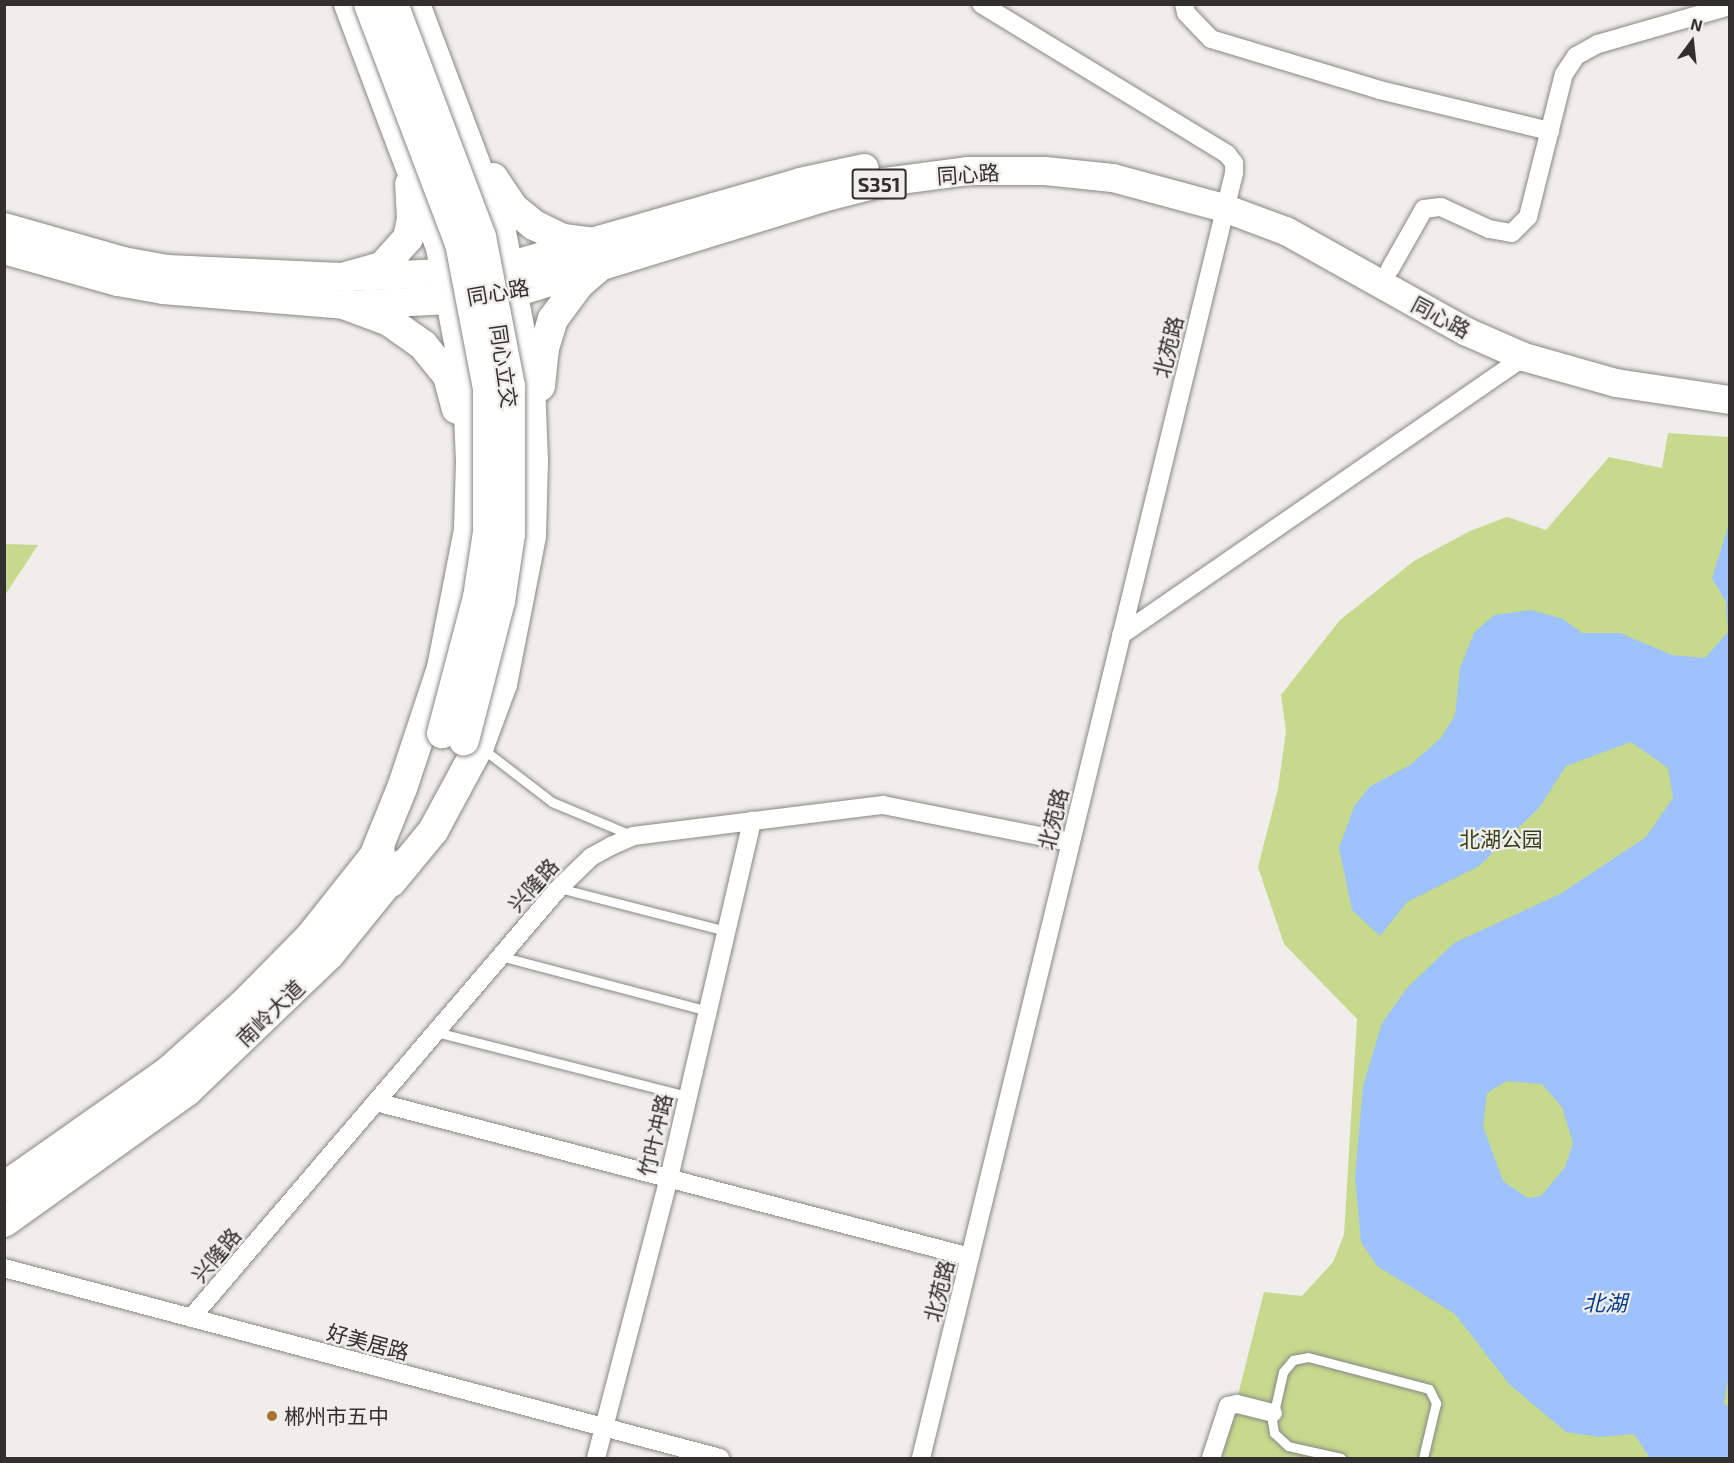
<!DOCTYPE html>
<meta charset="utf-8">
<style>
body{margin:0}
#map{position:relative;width:1734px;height:1463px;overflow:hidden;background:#efeeea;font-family:"Exo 2","Noto Sans SC",sans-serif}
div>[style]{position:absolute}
.green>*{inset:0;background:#c6d98d}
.water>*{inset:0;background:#9dc2fd}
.roads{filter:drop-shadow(0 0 2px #888784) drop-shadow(0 0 2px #888784)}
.service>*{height:9px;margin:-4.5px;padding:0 4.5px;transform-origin:4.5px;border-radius:4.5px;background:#fff}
.minor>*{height:18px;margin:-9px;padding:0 9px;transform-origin:9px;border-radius:9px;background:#fff}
.primary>*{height:28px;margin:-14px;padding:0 14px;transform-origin:14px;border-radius:14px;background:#fff}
.trunk>*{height:30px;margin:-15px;padding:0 15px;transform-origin:15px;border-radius:15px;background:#fff}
.bridges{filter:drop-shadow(0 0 2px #888784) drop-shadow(0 0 2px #888784)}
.trunk-bridge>*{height:30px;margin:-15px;padding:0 15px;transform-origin:15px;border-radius:15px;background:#fff}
.dots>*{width:16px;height:16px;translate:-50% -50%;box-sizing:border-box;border:3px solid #efeeea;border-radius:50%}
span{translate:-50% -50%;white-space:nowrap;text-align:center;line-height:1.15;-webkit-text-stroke:4.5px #efeeea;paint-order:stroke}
.shield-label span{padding:2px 4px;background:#efeeea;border:2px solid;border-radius:4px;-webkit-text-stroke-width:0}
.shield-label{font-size:20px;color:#31302f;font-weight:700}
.street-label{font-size:21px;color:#31302f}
.park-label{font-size:21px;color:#373f1a}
.poi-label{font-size:21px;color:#31302f}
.left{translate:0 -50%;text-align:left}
.water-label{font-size:22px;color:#073d90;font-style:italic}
.frame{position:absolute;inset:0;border:6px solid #31302f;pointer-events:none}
.north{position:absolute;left:1662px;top:12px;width:60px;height:60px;-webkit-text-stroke:4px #efeeea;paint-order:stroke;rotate:15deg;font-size:16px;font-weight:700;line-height:24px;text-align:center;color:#31302f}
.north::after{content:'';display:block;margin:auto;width:21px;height:27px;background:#31302f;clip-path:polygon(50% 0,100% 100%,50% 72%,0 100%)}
</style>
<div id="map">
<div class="green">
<i style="clip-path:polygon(1668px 433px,1729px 437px,1729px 1458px,1222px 1458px,1264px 1292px,1302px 1296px,1333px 1262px,1344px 1235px,1357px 1019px,1284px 944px,1258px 867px,1278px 789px,1286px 731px,1281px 695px,1340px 620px,1414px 561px,1470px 531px,1507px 517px,1546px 530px,1609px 457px,1662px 468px)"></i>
<i style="clip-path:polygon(5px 544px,38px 545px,5px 595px,4px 544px)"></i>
</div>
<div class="water">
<i style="clip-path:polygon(evenodd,1729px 524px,1730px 1368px,1724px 1403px,1729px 1408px,1729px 1458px,1650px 1458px,1634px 1434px,1599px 1437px,1566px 1432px,1509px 1384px,1455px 1314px,1377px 1266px,1361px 1242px,1355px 1177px,1363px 1086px,1382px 1023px,1407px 988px,1454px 943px,1560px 894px,1646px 837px,1673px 798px,1668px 768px,1631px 742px,1566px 766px,1539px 808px,1479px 866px,1407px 902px,1380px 936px,1352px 910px,1339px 848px,1354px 807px,1369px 787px,1410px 765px,1441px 738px,1455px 715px,1460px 668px,1474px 633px,1494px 615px,1531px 610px,1563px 619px,1582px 633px,1620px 633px,1672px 655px,1705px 658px,1728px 632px,1726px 602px,1712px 578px,1729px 524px,1507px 1081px,1542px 1084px,1562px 1107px,1573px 1143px,1565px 1167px,1541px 1196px,1528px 1198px,1503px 1181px,1483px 1126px,1487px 1093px,1507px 1081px)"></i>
</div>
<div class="roads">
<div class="service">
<i style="left:483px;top:749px;width:87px;rotate:37.5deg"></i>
<i style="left:552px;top:802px;width:86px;rotate:22.7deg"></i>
<i style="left:559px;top:888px;width:172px;rotate:14.4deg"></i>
<i style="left:500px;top:956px;width:215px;rotate:14.8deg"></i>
<i style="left:436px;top:1032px;width:260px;rotate:14.3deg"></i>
<i style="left:1341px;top:1458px;width:54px;rotate:-167.2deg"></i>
<i style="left:1288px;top:1446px;width:19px;rotate:-137deg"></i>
<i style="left:1274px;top:1433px;width:12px;rotate:-99deg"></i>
<i style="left:1272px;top:1421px;width:50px;rotate:-77.3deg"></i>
<i style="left:1283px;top:1372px;width:16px;rotate:-50deg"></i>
<i style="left:1293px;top:1360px;width:15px;rotate:-11deg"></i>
<i style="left:1308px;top:1357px;width:125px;rotate:14.8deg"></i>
<i style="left:1429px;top:1389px;width:16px;rotate:63deg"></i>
<i style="left:1436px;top:1403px;width:57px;rotate:103.3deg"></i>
</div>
<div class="minor">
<i style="left:1184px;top:4px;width:9px;rotate:77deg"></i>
<i style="left:1186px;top:13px;width:36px;rotate:46deg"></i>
<i style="left:1211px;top:39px;width:177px;rotate:16.8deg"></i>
<i style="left:1380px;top:90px;width:175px;rotate:13.6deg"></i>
<i style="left:1390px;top:269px;width:69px;rotate:-60.5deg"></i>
<i style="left:1424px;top:209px;width:17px;rotate:-7deg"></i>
<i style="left:1441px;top:207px;width:53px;rotate:24.6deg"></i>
<i style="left:1489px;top:229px;width:23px;rotate:10deg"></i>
<i style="left:1512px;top:233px;width:23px;rotate:-45deg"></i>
<i style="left:1528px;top:217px;width:147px;rotate:-75.9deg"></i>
<i style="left:1564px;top:74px;width:22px;rotate:-56deg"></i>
<i style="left:1576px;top:56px;width:25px;rotate:-29deg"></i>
<i style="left:1598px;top:44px;width:137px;rotate:-16.1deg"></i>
<i style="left:1121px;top:635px;width:490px;rotate:-34.6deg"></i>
<i style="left:376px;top:1102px;width:614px;rotate:14.62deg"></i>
<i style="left:4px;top:1268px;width:741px;rotate:14.86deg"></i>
<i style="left:191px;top:1318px;width:566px;rotate:-49.44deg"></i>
<i style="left:559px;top:888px;width:45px;rotate:-44.1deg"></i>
<i style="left:591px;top:857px;width:23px;rotate:-29deg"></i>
<i style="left:611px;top:846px;width:24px;rotate:-24deg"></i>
<i style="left:633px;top:836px;width:252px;rotate:-7.1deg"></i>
<i style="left:883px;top:805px;width:191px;rotate:11.2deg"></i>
<i style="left:596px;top:1458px;width:289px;rotate:-75.4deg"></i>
<i style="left:669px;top:1178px;width:367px;rotate:-76.9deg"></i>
<i style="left:921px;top:1458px;width:1323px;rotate:-76.31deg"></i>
<i style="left:1234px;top:173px;width:10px;rotate:-90deg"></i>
<i style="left:1234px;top:163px;width:11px;rotate:-128deg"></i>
<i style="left:1227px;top:154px;width:288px;rotate:-148.6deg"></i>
<i style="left:1211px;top:1458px;width:55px;rotate:-71.9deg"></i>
<i style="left:1228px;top:1406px;width:9px;rotate:-13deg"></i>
<i style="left:1237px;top:1404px;width:37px;rotate:14deg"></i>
</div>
<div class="primary">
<i style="left:4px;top:227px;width:124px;rotate:15.9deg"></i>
<i style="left:123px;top:261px;width:45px;rotate:10.3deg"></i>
<i style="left:167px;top:269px;width:179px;rotate:2.6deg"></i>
<i style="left:346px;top:277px;width:101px;rotate:-2.3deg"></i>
<i style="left:447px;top:273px;width:61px;rotate:-6.5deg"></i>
<i style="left:508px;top:266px;width:304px;rotate:-16deg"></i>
<i style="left:800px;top:182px;width:66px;rotate:-12.2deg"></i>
<i style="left:4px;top:250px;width:118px;rotate:15.7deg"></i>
<i style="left:118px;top:282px;width:46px;rotate:10.1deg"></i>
<i style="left:163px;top:290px;width:184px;rotate:4.7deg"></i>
<i style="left:346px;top:305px;width:106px;rotate:-2.7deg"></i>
<i style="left:452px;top:300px;width:62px;rotate:-6.4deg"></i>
<i style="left:514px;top:293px;width:323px;rotate:-17.1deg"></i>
<i style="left:823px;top:198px;width:64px;rotate:-14.5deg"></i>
<i style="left:885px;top:182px;width:83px;rotate:-7.6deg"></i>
<i style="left:967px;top:171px;width:78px"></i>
<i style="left:1045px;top:171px;width:68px;rotate:5.9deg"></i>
<i style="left:1113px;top:178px;width:115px;rotate:15.1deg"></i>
<i style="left:1224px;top:208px;width:66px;rotate:20.4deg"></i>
<i style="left:1286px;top:231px;width:207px;rotate:29.2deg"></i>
<i style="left:1467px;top:332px;width:62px;rotate:23.7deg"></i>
<i style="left:1524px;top:357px;width:96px;rotate:15.8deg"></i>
<i style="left:1616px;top:383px;width:115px;rotate:8.5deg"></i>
</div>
<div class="trunk">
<i style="left:349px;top:4px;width:261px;rotate:69.3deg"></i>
<i style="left:441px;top:248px;width:145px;rotate:79.2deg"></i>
<i style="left:468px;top:390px;width:71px;rotate:87.6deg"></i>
<i style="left:471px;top:461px;width:69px;rotate:91.7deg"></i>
<i style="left:469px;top:530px;width:141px;rotate:101.1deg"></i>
<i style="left:442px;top:668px;width:126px;rotate:108.4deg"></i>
<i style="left:402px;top:788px;width:85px;rotate:112.1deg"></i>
<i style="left:493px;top:178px;width:36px;rotate:56deg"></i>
<i style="left:513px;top:208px;width:27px;rotate:39deg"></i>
<i style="left:534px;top:225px;width:32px;rotate:26deg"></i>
<i style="left:563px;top:239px;width:34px;rotate:7deg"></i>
<i style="left:346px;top:277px;width:37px;rotate:-16deg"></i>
<i style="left:382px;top:267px;width:39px;rotate:-48deg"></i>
<i style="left:408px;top:238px;width:19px;rotate:-78deg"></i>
<i style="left:412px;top:219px;width:35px;rotate:-93deg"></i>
<i style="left:346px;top:305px;width:46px;rotate:20.4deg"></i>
<i style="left:389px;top:321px;width:42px;rotate:35.2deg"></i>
<i style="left:423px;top:345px;width:40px;rotate:51deg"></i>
<i style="left:448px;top:376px;width:34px;rotate:75deg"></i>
<i style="left:540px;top:386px;width:38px;rotate:-84deg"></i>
<i style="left:544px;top:348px;width:30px;rotate:-73deg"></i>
<i style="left:553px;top:319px;width:44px;rotate:-53.4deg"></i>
<i style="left:579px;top:284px;width:28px;rotate:-41deg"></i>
<i style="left:391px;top:882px;width:66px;rotate:-50.5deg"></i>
<i style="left:433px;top:831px;width:97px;rotate:-61.6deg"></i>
<i style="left:479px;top:746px;width:66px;rotate:-69.6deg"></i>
<i style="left:502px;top:684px;width:151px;rotate:-78.9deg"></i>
<i style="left:531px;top:536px;width:75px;rotate:-88.5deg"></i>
<i style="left:533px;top:461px;width:77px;rotate:-92.2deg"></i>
<i style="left:530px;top:384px;width:155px;rotate:-100.8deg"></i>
<i style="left:501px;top:232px;width:244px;rotate:-110.7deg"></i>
<i style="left:4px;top:1187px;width:202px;rotate:-35.1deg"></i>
<i style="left:169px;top:1071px;width:101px;rotate:-41.8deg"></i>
<i style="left:244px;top:1004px;width:94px;rotate:-45.4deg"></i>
<i style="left:310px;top:937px;width:112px;rotate:-51.5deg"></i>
<i style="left:4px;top:1222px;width:225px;rotate:-35.6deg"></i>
<i style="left:187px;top:1091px;width:197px;rotate:-43.8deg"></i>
<i style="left:329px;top:955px;width:116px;rotate:-51deg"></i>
</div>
</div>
<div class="bridges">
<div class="trunk-bridge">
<i style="left:369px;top:4px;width:256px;rotate:69.2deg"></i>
<i style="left:460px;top:243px;width:148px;rotate:79.1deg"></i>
<i style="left:488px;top:388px;width:144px;rotate:90deg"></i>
<i style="left:488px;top:532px;width:66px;rotate:98.7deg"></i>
<i style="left:478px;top:597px;width:141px;rotate:104.8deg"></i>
<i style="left:393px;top:4px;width:249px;rotate:69.3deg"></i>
<i style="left:481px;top:237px;width:152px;rotate:79deg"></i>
<i style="left:510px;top:386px;width:148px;rotate:90deg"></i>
<i style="left:510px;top:534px;width:68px;rotate:98.5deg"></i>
<i style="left:500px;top:601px;width:144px;rotate:104.5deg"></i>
</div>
</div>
<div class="dots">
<i style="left:272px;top:1416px;background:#aa722f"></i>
</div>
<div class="shield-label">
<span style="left:879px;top:184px">S351</span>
</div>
<div class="street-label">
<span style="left:968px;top:174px;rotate:-4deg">同心路</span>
<span style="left:498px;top:292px;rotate:-10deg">同心路</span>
<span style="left:1441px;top:317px;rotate:28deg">同心路</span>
<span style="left:1168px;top:347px;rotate:-76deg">北苑路</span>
<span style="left:504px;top:366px;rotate:82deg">同心立交</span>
<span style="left:1053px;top:819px;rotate:-76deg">北苑路</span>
<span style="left:533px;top:885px;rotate:-48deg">兴隆路</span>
<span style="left:270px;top:1013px;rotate:-44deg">南岭大道</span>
<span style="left:655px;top:1135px;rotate:-77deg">竹叶冲路</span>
<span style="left:216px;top:1255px;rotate:-50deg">兴隆路</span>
<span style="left:939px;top:1291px;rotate:-76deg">北苑路</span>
<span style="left:368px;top:1342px;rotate:15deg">好美居路</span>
</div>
<div class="park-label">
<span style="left:1501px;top:839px">北湖公园</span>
</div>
<div class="poi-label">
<span class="left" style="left:284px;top:1416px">郴州市五中</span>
</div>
<div class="water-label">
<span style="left:1605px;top:1303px">北湖</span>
</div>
<div class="frame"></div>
<div class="north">N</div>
</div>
